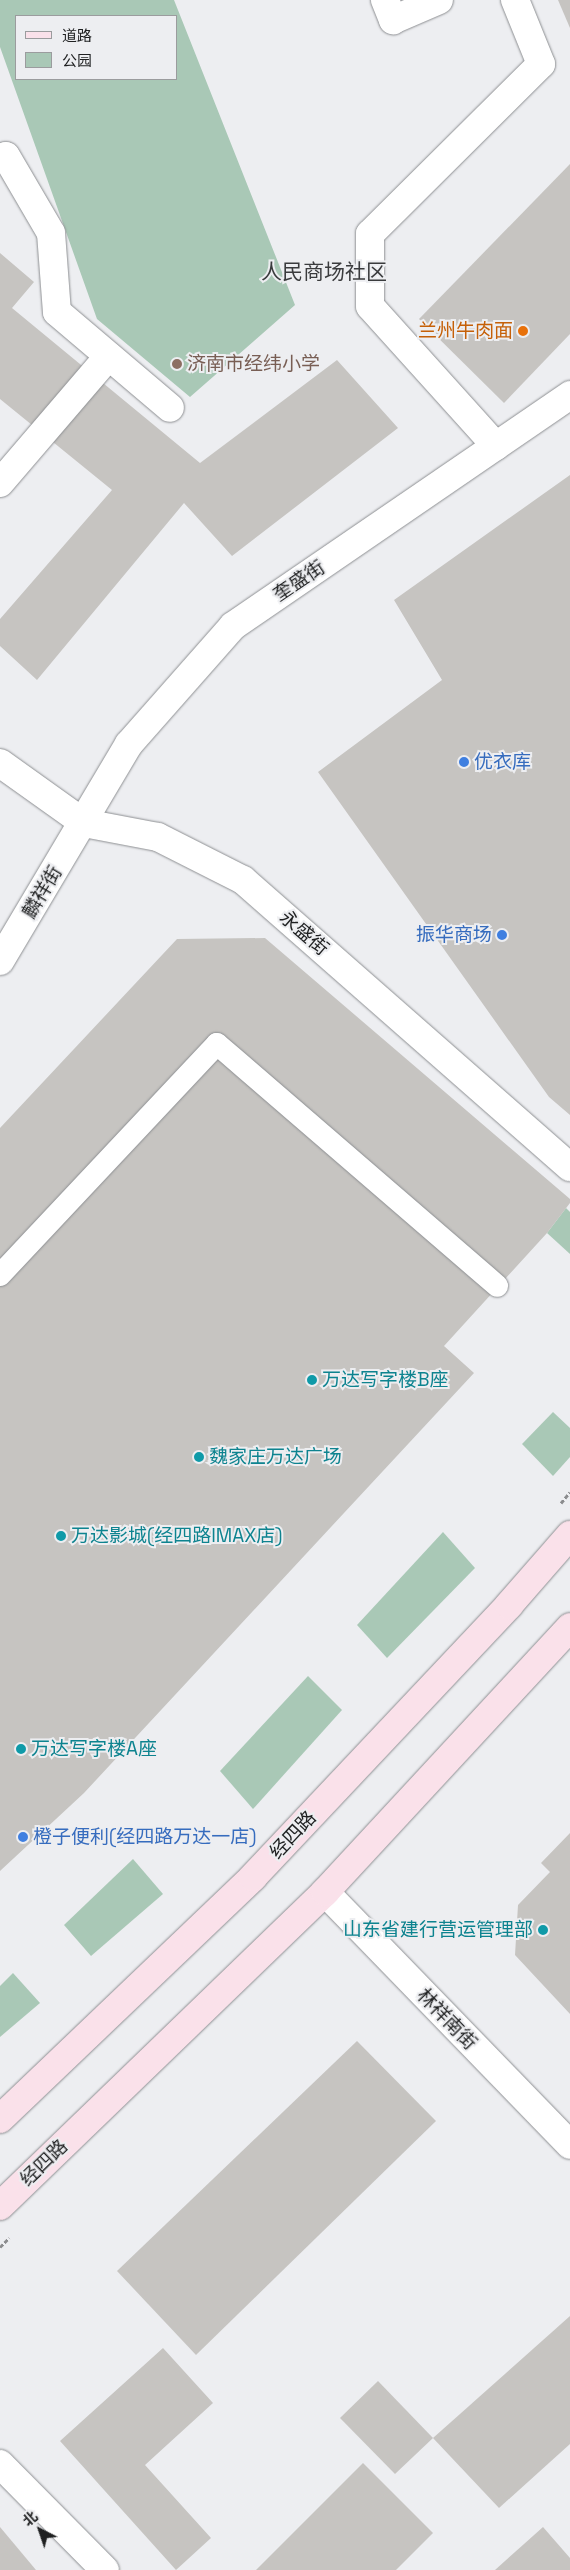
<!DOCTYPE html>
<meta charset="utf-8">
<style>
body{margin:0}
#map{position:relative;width:570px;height:2570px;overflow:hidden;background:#edeef1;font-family:"Space Grotesk","Noto Sans SC",sans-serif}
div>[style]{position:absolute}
.green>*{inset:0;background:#a9c8b6}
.building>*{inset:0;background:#c6c4c1}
.path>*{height:3px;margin-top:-1.5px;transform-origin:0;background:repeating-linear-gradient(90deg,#8b8c8e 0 4px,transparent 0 6.5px)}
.roads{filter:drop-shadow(0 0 1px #8d8f92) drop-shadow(0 0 1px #8d8f92)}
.pedestrian>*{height:22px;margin:-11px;padding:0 11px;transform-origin:11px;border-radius:11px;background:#fff}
.minor>*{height:28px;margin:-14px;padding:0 14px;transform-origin:14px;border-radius:14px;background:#fff}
.secondary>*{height:28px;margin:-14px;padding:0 14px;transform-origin:14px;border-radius:14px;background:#fae1ea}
.dots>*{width:14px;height:14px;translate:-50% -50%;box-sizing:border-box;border:2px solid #edeef1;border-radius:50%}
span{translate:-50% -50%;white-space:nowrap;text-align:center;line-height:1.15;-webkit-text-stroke:4px #edeef1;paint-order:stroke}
.food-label{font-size:19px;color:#c56008}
.right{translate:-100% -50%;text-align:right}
.education-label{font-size:19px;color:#785e54}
.left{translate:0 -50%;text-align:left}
.street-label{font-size:19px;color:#1f2021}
.shop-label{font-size:19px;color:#366cbe}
.culture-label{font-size:19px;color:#0d838f}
.quarter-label{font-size:21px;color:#3a3b3d}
.legend{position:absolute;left:15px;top:15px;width:162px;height:65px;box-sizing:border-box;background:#edeef1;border:1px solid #9b9c9e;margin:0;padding:6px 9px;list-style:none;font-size:15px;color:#1f2021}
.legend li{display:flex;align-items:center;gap:10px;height:25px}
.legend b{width:25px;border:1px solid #9b9c9e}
.north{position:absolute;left:15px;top:2505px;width:50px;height:50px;-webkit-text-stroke:4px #edeef1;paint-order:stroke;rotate:319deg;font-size:14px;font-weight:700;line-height:20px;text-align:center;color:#1f2021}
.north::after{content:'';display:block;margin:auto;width:18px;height:22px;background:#1f2021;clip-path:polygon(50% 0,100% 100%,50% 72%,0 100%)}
</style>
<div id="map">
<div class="green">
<i style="clip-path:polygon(evenodd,0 0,174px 0,295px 305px,190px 397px,97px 319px,0 47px,0 0,16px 16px,176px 16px,176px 79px,16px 79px,16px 16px)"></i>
<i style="clip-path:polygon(566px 1208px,570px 1212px,570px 1254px,547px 1233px)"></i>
<i style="clip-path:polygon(553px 1412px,570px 1428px,570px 1457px,553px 1476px,522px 1444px)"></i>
<i style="clip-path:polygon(443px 1532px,475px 1568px,387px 1658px,357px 1625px)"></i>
<i style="clip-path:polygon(308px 1676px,342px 1710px,253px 1809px,220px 1771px)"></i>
<i style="clip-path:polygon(133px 1859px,163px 1894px,91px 1956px,64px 1925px)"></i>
<i style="clip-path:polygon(13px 1973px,40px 2003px,0 2037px,0 1986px)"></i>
</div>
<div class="building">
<i style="clip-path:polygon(558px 0,570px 0,570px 28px)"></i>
<i style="clip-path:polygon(570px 164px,570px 334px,504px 403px,419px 319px)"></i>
<i style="clip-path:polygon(0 253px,34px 282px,12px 308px,200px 463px,337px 360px,398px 428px,232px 556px,184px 503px,37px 680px,0 646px,0 619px,112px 490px,0 399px)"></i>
<i style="clip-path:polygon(570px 475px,570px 1115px,549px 1097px,318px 772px,442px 680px,394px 600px)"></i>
<i style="clip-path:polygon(265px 938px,570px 1199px,570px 1203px,547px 1233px,444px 1346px,474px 1373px,84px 1793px,0 1871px,0 1128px,177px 939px)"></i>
<i style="clip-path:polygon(570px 1833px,570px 2014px,515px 1955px,518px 1905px,550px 1872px,541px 1863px)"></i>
<i style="clip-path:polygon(357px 2041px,436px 2121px,196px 2355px,117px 2271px)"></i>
<i style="clip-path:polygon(570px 2316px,570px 2444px,499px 2508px,433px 2438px)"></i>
<i style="clip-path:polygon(163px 2348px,213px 2403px,145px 2465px,211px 2538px,176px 2570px,60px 2441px)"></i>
<i style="clip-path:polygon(378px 2381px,433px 2438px,395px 2474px,340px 2418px)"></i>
<i style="clip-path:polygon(363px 2463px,433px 2533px,396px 2570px,256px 2570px)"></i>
<i style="clip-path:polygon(0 2527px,36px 2570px,0 2570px)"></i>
<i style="clip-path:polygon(543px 2527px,570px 2558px,570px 2570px,495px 2570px)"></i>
</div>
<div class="path">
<i style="left:561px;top:1503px;width:14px;rotate:-51deg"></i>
<i style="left:0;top:2247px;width:13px;rotate:-45deg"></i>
</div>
<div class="roads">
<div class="pedestrian">
<i style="left:0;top:1275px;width:317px;rotate:-46.8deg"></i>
<i style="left:217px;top:1044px;width:370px;rotate:40.8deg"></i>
</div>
<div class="minor">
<i style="left:385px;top:0;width:22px;rotate:68deg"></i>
<i style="left:393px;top:20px;width:50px;rotate:-23.5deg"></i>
<i style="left:0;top:158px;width:6px;rotate:-18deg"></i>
<i style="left:6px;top:156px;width:89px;rotate:59.7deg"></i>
<i style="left:51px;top:233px;width:79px;rotate:85.7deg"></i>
<i style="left:57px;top:312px;width:148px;rotate:40.3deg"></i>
<i style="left:496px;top:446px;width:188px;rotate:-132deg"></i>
<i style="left:370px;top:306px;width:72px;rotate:-90deg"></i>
<i style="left:370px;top:234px;width:241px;rotate:-44.8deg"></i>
<i style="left:541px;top:64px;width:69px;rotate:-112.1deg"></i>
<i style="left:0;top:483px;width:167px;rotate:-49.4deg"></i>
<i style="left:0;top:763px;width:103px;rotate:35.5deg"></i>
<i style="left:84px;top:823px;width:75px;rotate:10.7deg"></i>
<i style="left:158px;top:837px;width:95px;rotate:26.8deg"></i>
<i style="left:243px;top:880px;width:435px;rotate:41.3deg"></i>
<i style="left:0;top:961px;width:252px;rotate:-59.3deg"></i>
<i style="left:129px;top:744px;width:157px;rotate:-48.6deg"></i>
<i style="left:233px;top:626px;width:409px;rotate:-34.4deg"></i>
<i style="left:325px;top:1892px;width:352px;rotate:45.9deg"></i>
<i style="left:0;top:2464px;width:149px;rotate:45.3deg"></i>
</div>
<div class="secondary">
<i style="left:0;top:2119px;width:350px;rotate:-43.7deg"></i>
<i style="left:253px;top:1877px;width:374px;rotate:-46.7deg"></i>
<i style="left:509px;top:1605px;width:93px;rotate:-48.9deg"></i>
<i style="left:0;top:2206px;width:452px;rotate:-44deg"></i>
<i style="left:325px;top:1892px;width:361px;rotate:-47.2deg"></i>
</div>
</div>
<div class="dots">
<i style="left:523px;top:331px;background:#e8710a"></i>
<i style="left:177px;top:364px;background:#8d6e63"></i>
<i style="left:464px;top:762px;background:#3f7fe0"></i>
<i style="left:502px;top:935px;background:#3f7fe0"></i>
<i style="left:312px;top:1380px;background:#0f9aa8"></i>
<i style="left:199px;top:1457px;background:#0f9aa8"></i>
<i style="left:61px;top:1536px;background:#0f9aa8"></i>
<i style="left:21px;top:1749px;background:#0f9aa8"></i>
<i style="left:23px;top:1837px;background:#3f7fe0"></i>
<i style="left:543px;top:1930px;background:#0f9aa8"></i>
</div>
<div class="food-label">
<span class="right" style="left:513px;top:331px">兰州牛肉面</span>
</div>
<div class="education-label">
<span class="left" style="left:187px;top:364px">济南市经纬小学</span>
</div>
<div class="street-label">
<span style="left:299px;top:581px;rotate:-34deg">奎盛街</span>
<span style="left:42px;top:892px;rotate:-59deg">麟祥街</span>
<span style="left:304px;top:933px;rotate:41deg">永盛街</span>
<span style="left:293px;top:1835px;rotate:-47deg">经四路</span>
<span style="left:447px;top:2019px;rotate:46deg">林祥南街</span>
<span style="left:44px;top:2163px;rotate:-44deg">经四路</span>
</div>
<div class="shop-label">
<span class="left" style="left:474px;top:762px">优衣库</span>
<span class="right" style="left:492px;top:935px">振华商场</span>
<span class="left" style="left:33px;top:1837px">橙子便利(经四路万达一店)</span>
</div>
<div class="culture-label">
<span class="left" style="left:322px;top:1380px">万达写字楼B座</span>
<span class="left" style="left:209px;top:1457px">魏家庄万达广场</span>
<span class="left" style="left:71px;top:1536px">万达影城(经四路IMAX店)</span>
<span class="left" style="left:31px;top:1749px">万达写字楼A座</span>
<span class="right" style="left:533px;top:1930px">山东省建行营运管理部</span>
</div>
<div class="quarter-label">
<span style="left:324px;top:272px">人民商场社区</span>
</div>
<ul class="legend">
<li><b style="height:6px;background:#fae1ea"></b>道路</li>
<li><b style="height:14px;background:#a9c8b6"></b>公园</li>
</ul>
<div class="north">北</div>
</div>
